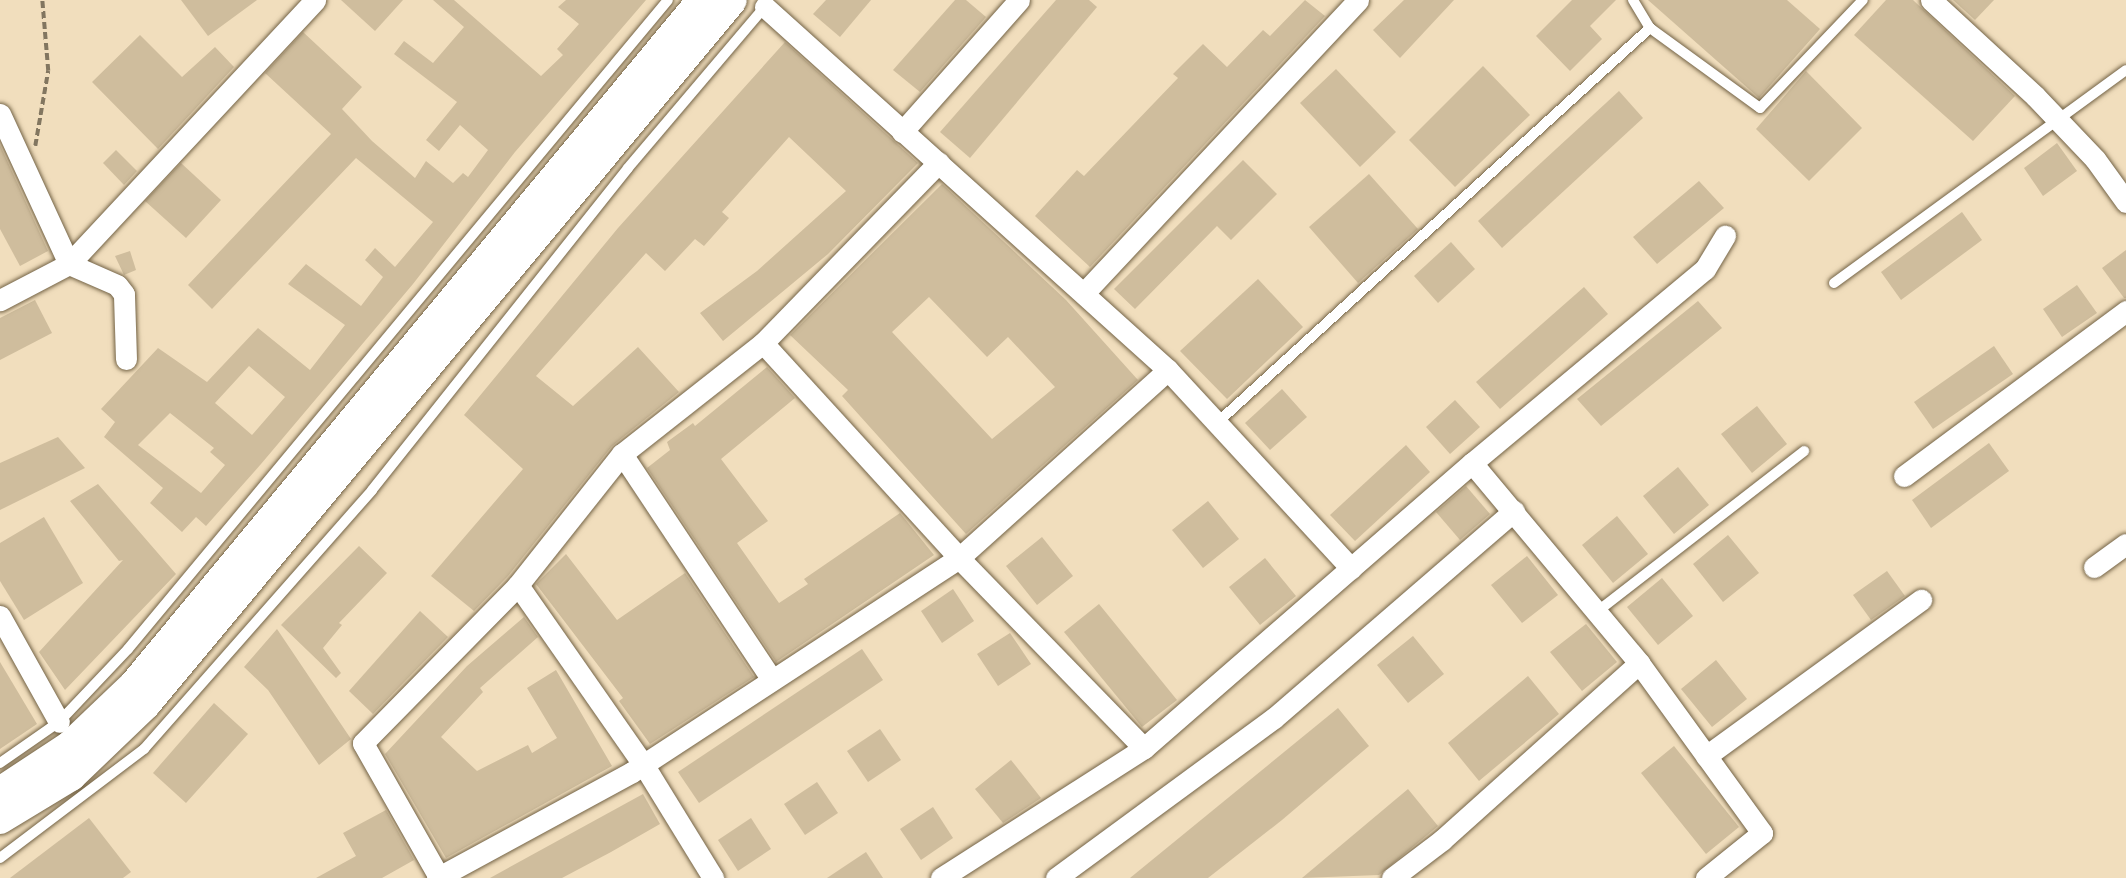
<!DOCTYPE html>
<style>
body{margin:0}
#map{position:relative;width:2126px;height:878px;overflow:hidden;background:#f1debd;font-family:"Source Sans 3",sans-serif}
div>[style]{position:absolute}
.building>*{inset:0;background:#cfbd9d}
.path>*{height:3.5px;margin-top:-1.75px;transform-origin:0;background:repeating-linear-gradient(90deg,#827660 0 7px,transparent 0 10.5px)}
.roads{filter:drop-shadow(0 0 2px #736346) drop-shadow(0 0 2px #736346)}
.service>*{height:10px;margin:-5px;padding:0 5px;transform-origin:5px;border-radius:5px;background:#fff}
.minor>*{height:21px;margin:-10.5px;padding:0 10.5px;transform-origin:10.5px;border-radius:10.5px;background:#fff}
.secondary>*{height:30px;margin:-15px;padding:0 15px;transform-origin:15px;border-radius:15px;background:#fff}
span{translate:-50% -50%;white-space:nowrap;text-align:center;line-height:1.15;-webkit-text-stroke:7px #feecca;paint-order:stroke}
</style>
<div id="map">
<div class="building">
<i style="clip-path:polygon(181px 0,257px 0,208px 36px)"></i>
<i style="clip-path:polygon(341px 0,403px 0,375px 31px)"></i>
<i style="clip-path:polygon(evenodd,433px 0,454px 0,541px 76px,563px 55px,557px 49px,579px 24px,558px 7px,566px 0,646px 0,515px 152px,413px 284px,261px 464px,206px 526px,196px 517px,182px 532px,150px 503px,163px 488px,104px 437px,115px 422px,101px 409px,158px 348px,207px 382px,258px 328px,310px 370px,345px 325px,288px 284px,306px 264px,361px 306px,383px 277px,365px 260px,375px 248px,395px 267px,433px 222px,356px 158px,212px 309px,188px 285px,331px 134px,265px 73px,303px 32px,362px 87px,342px 109px,372px 141px,415px 178px,426px 161px,453px 183px,463px 173px,468px 177px,488px 150px,460px 125px,439px 151px,426px 140px,457px 102px,394px 54px,404px 41px,433px 63px,464px 27px,433px 0,249px 366px,285px 397px,252px 435px,215px 403px,249px 366px,433px 0,170px 413px,214px 448px,210px 452px,225px 465px,201px 493px,138px 445px,170px 413px)"></i>
<i style="clip-path:polygon(826px 0,871px 0,840px 37px,813px 14px)"></i>
<i style="clip-path:polygon(955px 0,966px 0,986px 17px,920px 92px,893px 70px)"></i>
<i style="clip-path:polygon(1056px 0,1089px 0,1097px 7px,970px 158px,940px 132px)"></i>
<i style="clip-path:polygon(1305px 0,1325px 16px,1090px 267px,1035px 216px,1077px 170px,1084px 176px,1178px 78px,1173px 74px,1203px 44px,1227px 67px,1263px 30px,1270px 36px)"></i>
<i style="clip-path:polygon(1404px 0,1454px 0,1400px 58px,1373px 30px)"></i>
<i style="clip-path:polygon(1572px 0,1616px 0,1590px 26px,1602px 39px,1570px 71px,1536px 36px)"></i>
<i style="clip-path:polygon(1648px 0,1787px 0,1820px 29px,1759px 98px)"></i>
<i style="clip-path:polygon(1886px 0,1913px 0,2015px 96px,1973px 141px,1854px 35px)"></i>
<i style="clip-path:polygon(1953px 0,1994px 0,1975px 20px)"></i>
<i style="clip-path:polygon(140px 35px,182px 77px,215px 47px,234px 67px,158px 149px,92px 82px)"></i>
<i style="clip-path:polygon(785px 42px,918px 163px,828px 254px,723px 341px,700px 313px,757px 271px,846px 191px,789px 137px,722px 212px,729px 218px,704px 246px,695px 239px,665px 271px,646px 253px,536px 376px,573px 406px,638px 347px,679px 392px,612px 446px,508px 576px,474px 611px,431px 576px,523px 469px,464px 415px,618px 228px)"></i>
<i style="clip-path:polygon(1483px 66px,1530px 115px,1455px 187px,1409px 140px)"></i>
<i style="clip-path:polygon(1336px 69px,1396px 132px,1360px 167px,1300px 103px)"></i>
<i style="clip-path:polygon(1806px 71px,1862px 128px,1809px 181px,1756px 129px)"></i>
<i style="clip-path:polygon(1619px 91px,1643px 118px,1502px 248px,1478px 221px)"></i>
<i style="clip-path:polygon(2057px 143px,2077px 171px,2043px 196px,2024px 168px)"></i>
<i style="clip-path:polygon(0 145px,48px 251px,20px 266px,0 229px)"></i>
<i style="clip-path:polygon(116px 150px,137px 171px,124px 185px,103px 163px)"></i>
<i style="clip-path:polygon(1243px 160px,1277px 194px,1231px 240px,1217px 226px,1135px 309px,1114px 289px)"></i>
<i style="clip-path:polygon(181px 163px,221px 200px,186px 238px,145px 201px)"></i>
<i style="clip-path:polygon(1369px 174px,1418px 229px,1358px 283px,1309px 227px)"></i>
<i style="clip-path:polygon(1699px 181px,1724px 208px,1657px 264px,1633px 237px)"></i>
<i style="clip-path:polygon(evenodd,942px 184px,1066px 300px,1138px 380px,966px 534px,842px 396px,848px 390px,790px 335px,942px 184px,929px 297px,987px 357px,1008px 337px,1055px 387px,992px 439px,892px 332px,929px 297px)"></i>
<i style="clip-path:polygon(1962px 212px,1982px 240px,1901px 300px,1881px 272px)"></i>
<i style="clip-path:polygon(1451px 242px,1475px 269px,1438px 303px,1414px 276px)"></i>
<i style="clip-path:polygon(2126px 250px,2126px 298px,2124px 298px,2102px 268px)"></i>
<i style="clip-path:polygon(130px 251px,136px 270px,124px 275px,115px 256px)"></i>
<i style="clip-path:polygon(1258px 279px,1303px 327px,1227px 399px,1180px 351px)"></i>
<i style="clip-path:polygon(2077px 285px,2097px 313px,2062px 337px,2043px 309px)"></i>
<i style="clip-path:polygon(1584px 287px,1608px 314px,1500px 409px,1476px 382px)"></i>
<i style="clip-path:polygon(35px 300px,52px 333px,0 360px,0 318px)"></i>
<i style="clip-path:polygon(1698px 301px,1722px 328px,1601px 426px,1577px 399px)"></i>
<i style="clip-path:polygon(1994px 346px,2013px 374px,1933px 429px,1914px 402px)"></i>
<i style="clip-path:polygon(767px 367px,795px 398px,721px 459px,768px 521px,737px 543px,779px 603px,808px 584px,804px 579px,900px 513px,934px 555px,776px 662px,647px 468px,670px 450px,667px 442px,693px 423px,695px 426px)"></i>
<i style="clip-path:polygon(1282px 389px,1307px 417px,1270px 450px,1245px 423px)"></i>
<i style="clip-path:polygon(1455px 400px,1480px 427px,1450px 454px,1426px 427px)"></i>
<i style="clip-path:polygon(1757px 406px,1787px 444px,1752px 473px,1721px 434px)"></i>
<i style="clip-path:polygon(58px 437px,85px 468px,0 510px,0 463px)"></i>
<i style="clip-path:polygon(1989px 443px,2009px 471px,1931px 528px,1912px 500px)"></i>
<i style="clip-path:polygon(1406px 445px,1430px 472px,1355px 541px,1330px 515px)"></i>
<i style="clip-path:polygon(1678px 467px,1709px 505px,1674px 534px,1643px 496px)"></i>
<i style="clip-path:polygon(98px 484px,176px 574px,65px 690px,39px 652px,123px 560px,119px 561px,70px 501px)"></i>
<i style="clip-path:polygon(1466px 486px,1490px 514px,1460px 540px,1436px 512px)"></i>
<i style="clip-path:polygon(1208px 501px,1239px 539px,1203px 568px,1172px 530px)"></i>
<i style="clip-path:polygon(1617px 516px,1648px 554px,1613px 583px,1582px 545px)"></i>
<i style="clip-path:polygon(44px 517px,83px 583px,24px 620px,0 581px,0 543px)"></i>
<i style="clip-path:polygon(1728px 535px,1759px 573px,1723px 602px,1693px 564px)"></i>
<i style="clip-path:polygon(1042px 537px,1073px 576px,1037px 605px,1006px 566px)"></i>
<i style="clip-path:polygon(359px 546px,387px 573px,339px 623px,342px 625px,323px 648px,341px 673px,336px 678px,281px 625px)"></i>
<i style="clip-path:polygon(566px 554px,617px 620px,685px 573px,754px 677px,650px 744px,619px 701px,623px 698px,536px 584px)"></i>
<i style="clip-path:polygon(1527px 556px,1558px 595px,1522px 623px,1491px 585px)"></i>
<i style="clip-path:polygon(1265px 558px,1296px 596px,1260px 625px,1229px 587px)"></i>
<i style="clip-path:polygon(1887px 571px,1905px 596px,1871px 620px,1853px 595px)"></i>
<i style="clip-path:polygon(1662px 578px,1693px 616px,1658px 645px,1627px 607px)"></i>
<i style="clip-path:polygon(953px 589px,974px 621px,942px 643px,921px 611px)"></i>
<i style="clip-path:polygon(1099px 604px,1177px 700px,1142px 727px,1064px 632px)"></i>
<i style="clip-path:polygon(420px 611px,448px 637px,373px 714px,349px 691px)"></i>
<i style="clip-path:polygon(524px 617px,538px 637px,480px 688px,483px 692px,441px 737px,477px 771px,528px 745px,532px 753px,557px 738px,527px 688px,556px 670px,612px 766px,446px 858px,385px 754px,467px 666px)"></i>
<i style="clip-path:polygon(1586px 624px,1617px 662px,1582px 691px,1550px 652px)"></i>
<i style="clip-path:polygon(277px 629px,351px 739px,319px 765px,268px 690px,244px 667px)"></i>
<i style="clip-path:polygon(1010px 633px,1031px 664px,998px 686px,977px 654px)"></i>
<i style="clip-path:polygon(1413px 636px,1444px 674px,1408px 703px,1377px 665px)"></i>
<i style="clip-path:polygon(862px 649px,883px 680px,699px 803px,678px 772px)"></i>
<i style="clip-path:polygon(1716px 660px,1747px 699px,1712px 727px,1681px 689px)"></i>
<i style="clip-path:polygon(0 662px,37px 724px,0 749px)"></i>
<i style="clip-path:polygon(1528px 676px,1559px 714px,1479px 781px,1448px 743px)"></i>
<i style="clip-path:polygon(214px 703px,248px 734px,186px 803px,153px 773px)"></i>
<i style="clip-path:polygon(1338px 708px,1369px 746px,1282px 820px,1208px 878px,1130px 878px)"></i>
<i style="clip-path:polygon(880px 729px,901px 760px,868px 782px,847px 751px)"></i>
<i style="clip-path:polygon(1674px 746px,1739px 827px,1706px 854px,1641px 773px)"></i>
<i style="clip-path:polygon(1011px 760px,1041px 798px,1003px 823px,975px 789px)"></i>
<i style="clip-path:polygon(817px 782px,838px 813px,805px 835px,784px 804px)"></i>
<i style="clip-path:polygon(1408px 789px,1438px 826px,1379px 875px,1302px 878px)"></i>
<i style="clip-path:polygon(643px 794px,660px 824px,611px 852px,562px 878px,490px 878px)"></i>
<i style="clip-path:polygon(933px 807px,953px 838px,921px 860px,900px 829px)"></i>
<i style="clip-path:polygon(386px 810px,414px 860px,382px 878px,316px 878px,356px 856px,343px 833px)"></i>
<i style="clip-path:polygon(89px 818px,131px 872px,123px 878px,10px 878px)"></i>
<i style="clip-path:polygon(751px 818px,771px 849px,738px 871px,718px 840px)"></i>
<i style="clip-path:polygon(866px 852px,883px 878px,827px 878px)"></i>
</div>
<div class="path">
<i style="left:35px;top:146px;width:76px;rotate:-80.2deg"></i>
<i style="left:48px;top:71px;width:71px;rotate:-94.8deg"></i>
</div>
<div class="roads">
<div class="service">
<i style="left:1633px;top:0;width:33px;rotate:59deg"></i>
<i style="left:1650px;top:28px;width:136px;rotate:36deg"></i>
<i style="left:1760px;top:108px;width:149px;rotate:-46.4deg"></i>
<i style="left:1834px;top:283px;width:361px;rotate:-36.1deg"></i>
<i style="left:1218px;top:422px;width:585px;rotate:-42.37deg"></i>
<i style="left:1598px;top:611px;width:261px;rotate:-37.8deg"></i>
<i style="left:0;top:763px;width:72px;rotate:-34.8deg"></i>
<i style="left:59px;top:722px;width:100px;rotate:-46.6deg"></i>
<i style="left:128px;top:649px;width:844px;rotate:-50.24deg"></i>
<i style="left:0;top:858px;width:181px;rotate:-37.1deg"></i>
<i style="left:144px;top:749px;width:345px;rotate:-48.6deg"></i>
<i style="left:372px;top:490px;width:411px;rotate:-51.5deg"></i>
<i style="left:628px;top:168px;width:215px;rotate:-49.7deg"></i>
</div>
<div class="minor">
<i style="left:1931px;top:0;width:142px;rotate:42.7deg"></i>
<i style="left:2035px;top:96px;width:87px;rotate:46.4deg"></i>
<i style="left:2095px;top:159px;width:53px;rotate:54.2deg"></i>
<i style="left:765px;top:7px;width:542px;rotate:42.01deg"></i>
<i style="left:1168px;top:370px;width:270px;rotate:47.3deg"></i>
<i style="left:0;top:114px;width:165px;rotate:65.3deg"></i>
<i style="left:69px;top:264px;width:78px;rotate:152.4deg"></i>
<i style="left:902px;top:132px;width:176px;rotate:-48.4deg"></i>
<i style="left:1084px;top:293px;width:401px;rotate:-46.9deg"></i>
<i style="left:763px;top:343px;width:291px;rotate:47.6deg"></i>
<i style="left:959px;top:558px;width:265px;rotate:45.8deg"></i>
<i style="left:126px;top:359px;width:65px;rotate:-91.8deg"></i>
<i style="left:124px;top:294px;width:11px;rotate:-128deg"></i>
<i style="left:117px;top:285px;width:52px;rotate:-156.4deg"></i>
<i style="left:69px;top:264px;width:361px;rotate:-47deg"></i>
<i style="left:622px;top:454px;width:268px;rotate:56.4deg"></i>
<i style="left:1472px;top:463px;width:303px;rotate:-39.8deg"></i>
<i style="left:1705px;top:269px;width:39px;rotate:-59deg"></i>
<i style="left:1904px;top:476px;width:277px;rotate:-36.6deg"></i>
<i style="left:2094px;top:567px;width:39px;rotate:-36deg"></i>
<i style="left:518px;top:585px;width:218px;rotate:55.1deg"></i>
<i style="left:643px;top:764px;width:134px;rotate:58.4deg"></i>
<i style="left:0;top:616px;width:121px;rotate:60.9deg"></i>
<i style="left:1706px;top:756px;width:266px;rotate:-36deg"></i>
<i style="left:439px;top:877px;width:154px;rotate:-119.6deg"></i>
<i style="left:363px;top:743px;width:221px;rotate:-45.5deg"></i>
<i style="left:518px;top:585px;width:167px;rotate:-51.6deg"></i>
<i style="left:622px;top:454px;width:179px;rotate:-38.2deg"></i>
<i style="left:763px;top:343px;width:252px;rotate:-45.8deg"></i>
<i style="left:437px;top:878px;width:222px;rotate:-28.5deg"></i>
<i style="left:632px;top:772px;width:391px;rotate:-33.2deg"></i>
<i style="left:959px;top:558px;width:281px;rotate:-42deg"></i>
<i style="left:941px;top:878px;width:241px;rotate:-32.6deg"></i>
<i style="left:1144px;top:748px;width:435px;rotate:-41deg"></i>
<i style="left:1472px;top:463px;width:261px;rotate:50.1deg"></i>
<i style="left:1639px;top:663px;width:210px;rotate:54.1deg"></i>
<i style="left:1762px;top:833px;width:72px;rotate:141.2deg"></i>
<i style="left:1056px;top:878px;width:270px;rotate:-36.3deg"></i>
<i style="left:1274px;top:718px;width:317px;rotate:-40.8deg"></i>
<i style="left:1392px;top:878px;width:63px;rotate:-37.2deg"></i>
<i style="left:1442px;top:840px;width:265px;rotate:-41.9deg"></i>
</div>
<div class="secondary">
<i style="left:0;top:792px;width:84px;rotate:-33.3deg"></i>
<i style="left:70px;top:746px;width:88px;rotate:-43.6deg"></i>
<i style="left:134px;top:685px;width:890px;rotate:-50.33deg"></i>
<i style="left:0;top:819px;width:83px;rotate:-31.2deg"></i>
<i style="left:71px;top:776px;width:103px;rotate:-43.8deg"></i>
<i style="left:145px;top:705px;width:917px;rotate:-50.22deg"></i>
</div>
</div>
</div>
